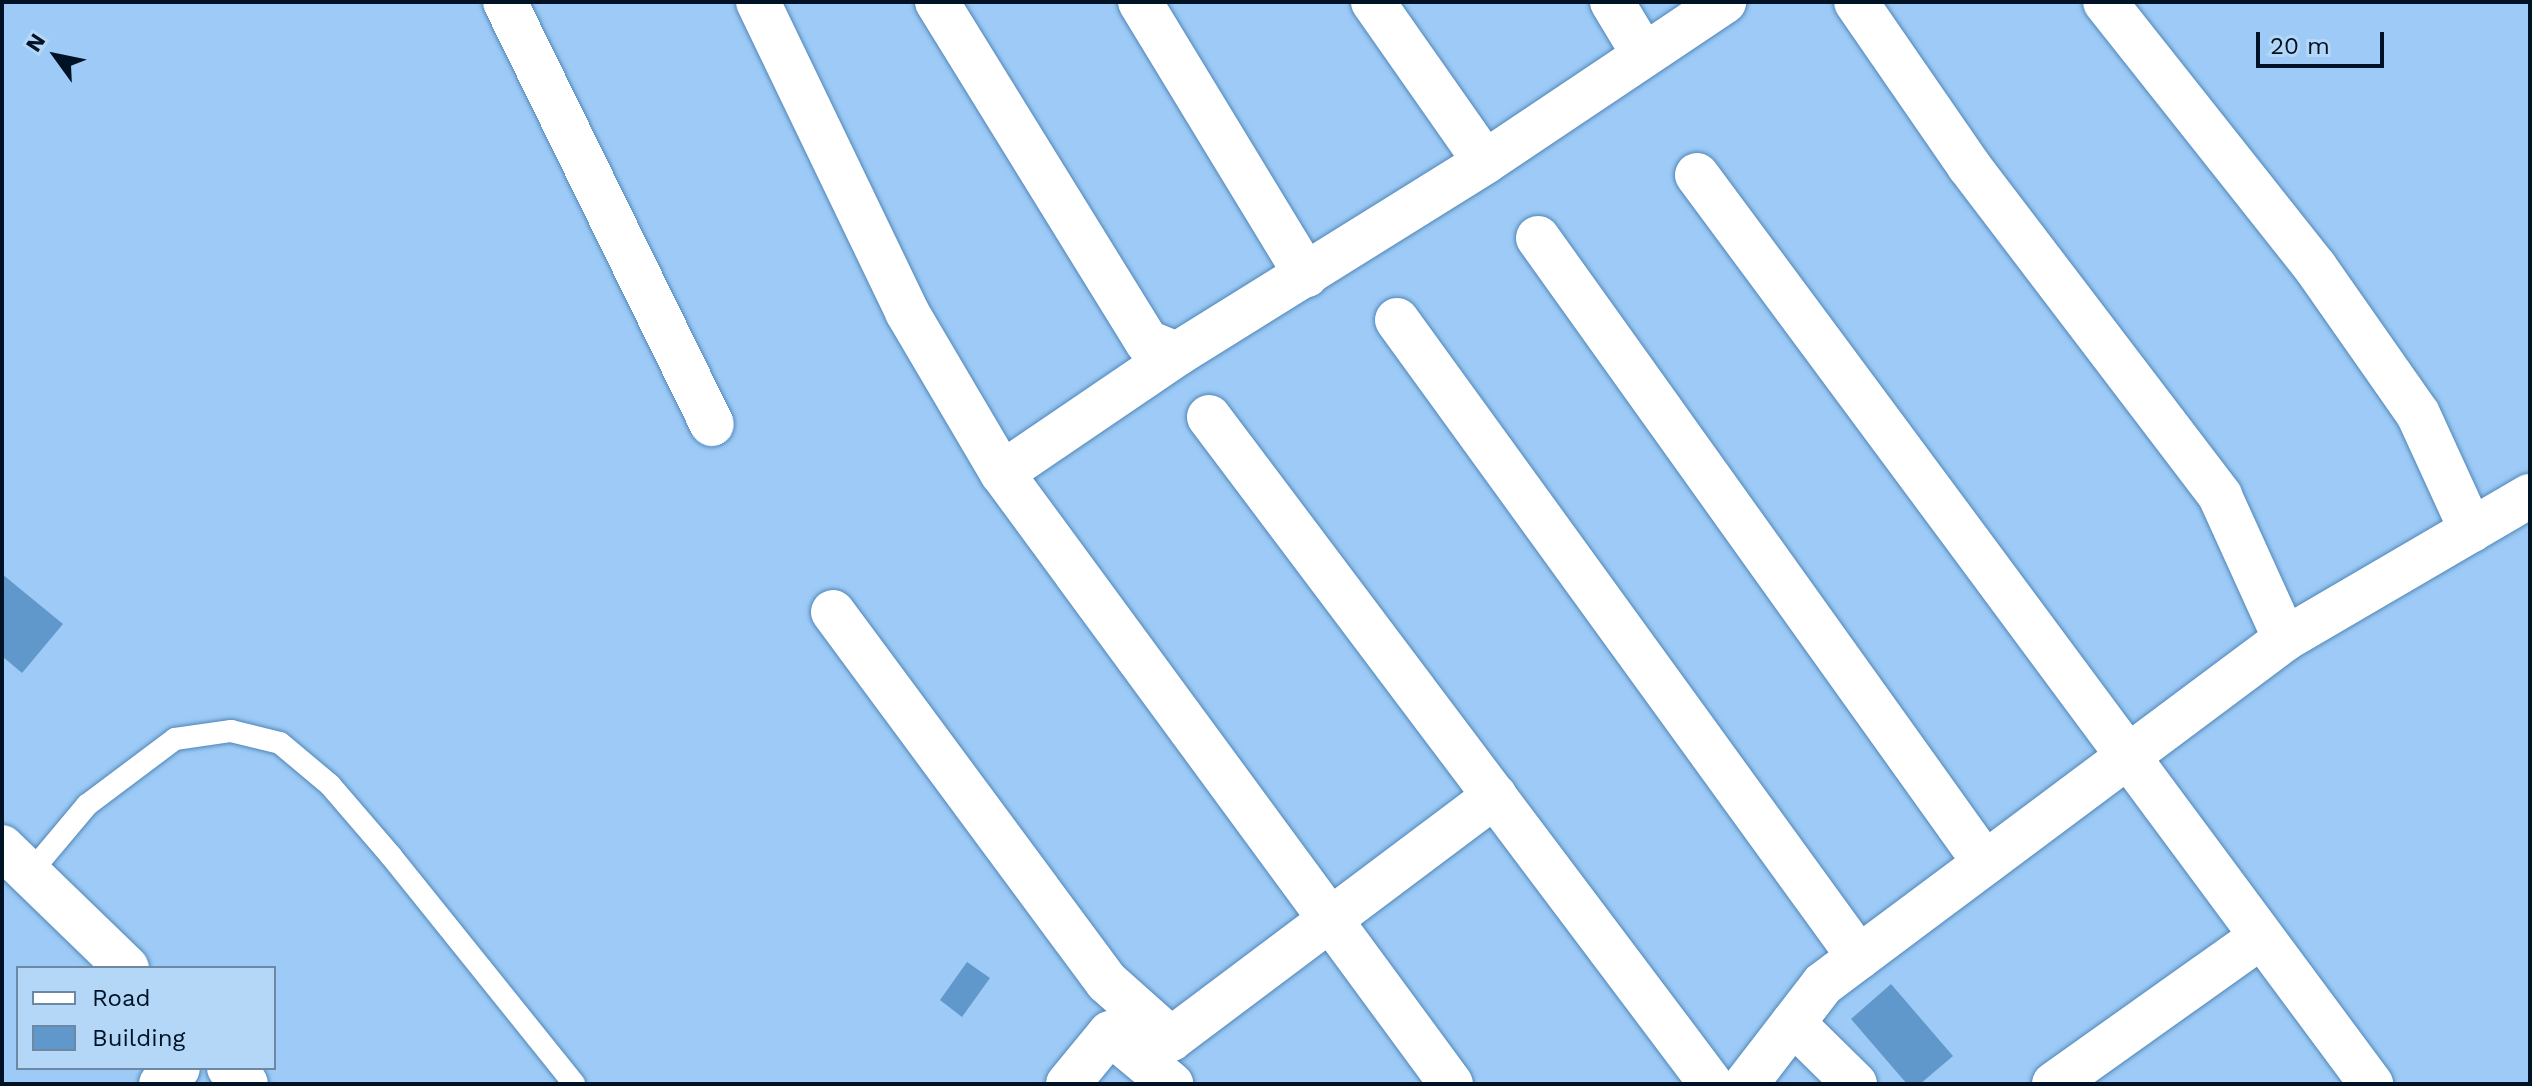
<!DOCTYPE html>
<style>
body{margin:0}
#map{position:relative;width:2532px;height:1086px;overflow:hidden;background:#9dcaf6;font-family:"Work Sans",sans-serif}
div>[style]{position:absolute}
.building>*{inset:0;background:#6198cc}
.roads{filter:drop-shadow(0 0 2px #4f86b8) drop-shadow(0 0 2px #4f86b8)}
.lane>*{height:22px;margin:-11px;padding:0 11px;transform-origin:11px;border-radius:11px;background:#fff}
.street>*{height:44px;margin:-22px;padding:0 22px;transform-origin:22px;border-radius:22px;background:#fff}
.secondary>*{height:44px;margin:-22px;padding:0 22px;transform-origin:22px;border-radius:22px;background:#fff}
span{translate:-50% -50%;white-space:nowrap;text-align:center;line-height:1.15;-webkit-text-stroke:8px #b4d6f7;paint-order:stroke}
.frame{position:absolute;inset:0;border:4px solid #001225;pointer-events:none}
.legend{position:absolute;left:16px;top:966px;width:260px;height:104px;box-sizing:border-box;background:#b4d6f7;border:2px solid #6c88a3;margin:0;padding:10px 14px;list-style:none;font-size:24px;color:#001225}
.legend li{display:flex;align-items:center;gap:16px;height:40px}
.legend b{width:40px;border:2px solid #6c88a3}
.north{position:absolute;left:16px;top:16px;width:80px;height:80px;-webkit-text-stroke:6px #b4d6f7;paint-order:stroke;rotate:303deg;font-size:22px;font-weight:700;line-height:32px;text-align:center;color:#001225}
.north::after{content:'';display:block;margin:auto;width:28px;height:36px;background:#001225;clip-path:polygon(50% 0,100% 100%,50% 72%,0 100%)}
.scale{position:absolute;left:2256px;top:32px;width:128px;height:36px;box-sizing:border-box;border:4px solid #001225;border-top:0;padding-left:10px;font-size:24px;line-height:28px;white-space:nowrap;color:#001225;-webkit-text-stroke:6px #b4d6f7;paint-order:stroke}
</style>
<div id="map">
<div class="building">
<i style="clip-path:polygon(2px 574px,63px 624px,22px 673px,2px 656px)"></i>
<i style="clip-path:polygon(967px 962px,990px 978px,962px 1017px,940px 1000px)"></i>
<i style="clip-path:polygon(1891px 984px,1953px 1056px,1920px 1084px,1907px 1084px,1851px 1019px)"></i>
</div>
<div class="roads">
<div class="lane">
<i style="left:30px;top:873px;width:89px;rotate:-50deg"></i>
<i style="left:87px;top:805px;width:110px;rotate:-36.9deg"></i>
<i style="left:175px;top:739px;width:57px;rotate:-8.1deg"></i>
<i style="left:231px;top:731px;width:50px;rotate:13.8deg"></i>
<i style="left:280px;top:743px;width:65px;rotate:40deg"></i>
<i style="left:330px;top:785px;width:94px;rotate:49.3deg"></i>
<i style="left:391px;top:856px;width:292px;rotate:51.2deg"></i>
</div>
<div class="street">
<i style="left:505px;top:2px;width:470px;rotate:63.9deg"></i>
<i style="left:758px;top:2px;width:344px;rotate:64.3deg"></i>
<i style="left:907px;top:312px;width:187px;rotate:59.5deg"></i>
<i style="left:1002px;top:473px;width:758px;rotate:53.69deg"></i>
<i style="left:937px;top:2px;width:400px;rotate:58.3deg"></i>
<i style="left:1147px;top:342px;width:32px;rotate:22deg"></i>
<i style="left:1177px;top:354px;width:363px;rotate:-31.9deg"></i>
<i style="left:1485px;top:162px;width:288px;rotate:-33.8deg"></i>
<i style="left:1140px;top:2px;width:320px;rotate:58.7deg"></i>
<i style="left:1373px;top:2px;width:195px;rotate:55deg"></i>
<i style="left:1612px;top:2px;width:62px;rotate:58.9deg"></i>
<i style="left:1856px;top:2px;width:199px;rotate:55.4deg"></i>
<i style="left:1969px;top:166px;width:415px;rotate:52.7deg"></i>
<i style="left:2220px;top:496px;width:157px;rotate:65.6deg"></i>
<i style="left:2105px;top:2px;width:338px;rotate:51.6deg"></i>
<i style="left:2315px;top:267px;width:179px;rotate:55deg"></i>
<i style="left:2418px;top:414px;width:128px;rotate:65.4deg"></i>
<i style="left:1697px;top:175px;width:1132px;rotate:53.44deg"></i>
<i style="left:1538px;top:238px;width:768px;rotate:54.43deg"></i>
<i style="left:1397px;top:320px;width:787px;rotate:54.05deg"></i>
<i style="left:1209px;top:417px;width:835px;rotate:53.03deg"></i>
<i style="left:1002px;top:473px;width:212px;rotate:-34.2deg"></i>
<i style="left:833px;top:612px;width:460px;rotate:53.5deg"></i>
<i style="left:1107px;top:982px;width:86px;rotate:41.7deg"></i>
<i style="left:1171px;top:1039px;width:405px;rotate:-36.9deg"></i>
<i style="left:1793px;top:1023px;width:87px;rotate:44.5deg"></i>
<i style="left:161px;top:1084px;width:23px;rotate:-43deg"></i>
<i style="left:1068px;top:1084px;width:66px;rotate:-50.5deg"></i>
<i style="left:1110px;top:1033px;width:80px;rotate:39.9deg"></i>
<i style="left:1746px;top:1084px;width:126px;rotate:-52.4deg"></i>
<i style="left:1823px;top:984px;width:577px;rotate:-36.75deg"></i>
<i style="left:2285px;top:639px;width:284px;rotate:-30.3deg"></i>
<i style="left:2054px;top:1084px;width:254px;rotate:-35.4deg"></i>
</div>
<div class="secondary">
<i style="left:2px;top:847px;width:174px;rotate:44.1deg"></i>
<i style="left:229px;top:1068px;width:23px;rotate:43deg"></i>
</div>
</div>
<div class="frame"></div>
<ul class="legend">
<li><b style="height:10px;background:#fff"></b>Road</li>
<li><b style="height:22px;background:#6198cc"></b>Building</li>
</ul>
<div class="north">N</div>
<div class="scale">20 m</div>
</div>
